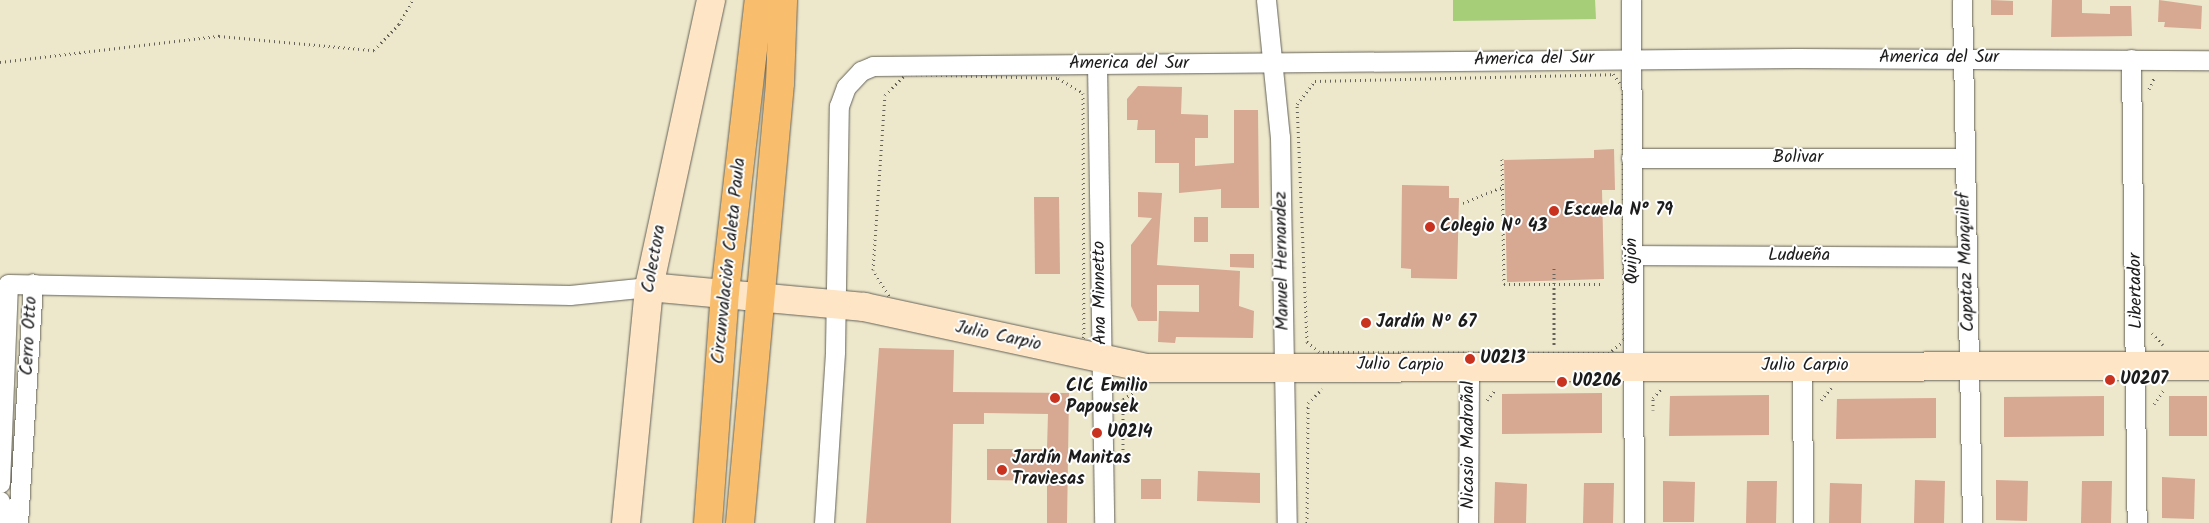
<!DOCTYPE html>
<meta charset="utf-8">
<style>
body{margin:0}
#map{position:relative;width:2209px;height:523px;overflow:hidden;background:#ede7cb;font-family:Kalam,sans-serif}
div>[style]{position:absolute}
.green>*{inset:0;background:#a6ce79}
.building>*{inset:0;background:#d7a892}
.path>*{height:3px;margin-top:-1.5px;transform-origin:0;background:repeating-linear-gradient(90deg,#656359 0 1px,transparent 0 5px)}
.roads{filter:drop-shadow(0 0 1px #656359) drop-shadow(0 0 1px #656359)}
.street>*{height:19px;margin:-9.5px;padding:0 9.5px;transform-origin:9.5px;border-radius:9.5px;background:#fff}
.secondary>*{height:28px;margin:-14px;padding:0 14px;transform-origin:14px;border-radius:14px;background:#fde5c5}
.highway>*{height:28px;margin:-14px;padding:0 14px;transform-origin:14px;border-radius:14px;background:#f9be6d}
.dots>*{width:14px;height:14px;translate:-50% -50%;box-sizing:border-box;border:2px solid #fff;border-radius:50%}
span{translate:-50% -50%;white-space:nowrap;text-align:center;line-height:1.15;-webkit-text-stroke:4px #fff;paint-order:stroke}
.street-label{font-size:18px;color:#1c1c1c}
.poi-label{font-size:18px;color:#1c1c1c;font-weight:700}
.left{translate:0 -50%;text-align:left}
</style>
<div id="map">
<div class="green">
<i style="clip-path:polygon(1453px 0,1595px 0,1596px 19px,1453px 21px)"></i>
</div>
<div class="building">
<i style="clip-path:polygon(1991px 0,2013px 1px,2013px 15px,1991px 15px)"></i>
<i style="clip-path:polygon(2052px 0,2082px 0,2082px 13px,2110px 14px,2110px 6px,2131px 6px,2132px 36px,2051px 37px)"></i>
<i style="clip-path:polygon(2159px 0,2202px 6px,2201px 29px,2164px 27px,2165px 22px,2158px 22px)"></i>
<i style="clip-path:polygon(1138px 86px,1182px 87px,1181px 114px,1208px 115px,1208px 138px,1195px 138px,1195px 166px,1234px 163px,1234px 110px,1258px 110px,1259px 208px,1221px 208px,1221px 189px,1179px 193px,1179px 163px,1155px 163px,1155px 130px,1137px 130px,1138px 120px,1127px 120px,1127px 99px)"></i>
<i style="clip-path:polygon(1614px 149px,1615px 190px,1602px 190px,1604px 279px,1507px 282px,1504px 160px,1594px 158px,1594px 150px)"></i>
<i style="clip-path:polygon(1402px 185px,1449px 186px,1449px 198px,1459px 198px,1457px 279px,1411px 278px,1411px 269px,1401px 268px)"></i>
<i style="clip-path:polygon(1138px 192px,1162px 193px,1157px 265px,1240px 271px,1239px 306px,1254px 311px,1253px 338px,1176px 337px,1175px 343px,1158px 342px,1159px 311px,1199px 312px,1199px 285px,1157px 285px,1157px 321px,1138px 321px,1131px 306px,1131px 245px,1152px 218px,1138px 217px)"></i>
<i style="clip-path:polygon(1034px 197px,1059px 197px,1060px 274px,1035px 274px)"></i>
<i style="clip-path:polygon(1194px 217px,1208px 217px,1208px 242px,1194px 242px)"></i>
<i style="clip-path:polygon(1230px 254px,1254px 254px,1254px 268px,1230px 267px)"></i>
<i style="clip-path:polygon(879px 348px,954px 350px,953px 392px,1069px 393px,1067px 523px,1047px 523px,1047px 481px,987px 480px,987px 449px,1047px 449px,1048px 414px,984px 413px,984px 424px,953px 424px,951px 523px,866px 523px)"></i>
<i style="clip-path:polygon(1602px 393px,1602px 433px,1502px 434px,1502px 394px)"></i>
<i style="clip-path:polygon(1769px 395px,1769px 435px,1669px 436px,1670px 396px)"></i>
<i style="clip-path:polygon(2104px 396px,2104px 436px,2004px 437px,2004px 397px)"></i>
<i style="clip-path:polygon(2169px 396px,2207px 396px,2207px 436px,2169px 436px)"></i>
<i style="clip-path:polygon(1936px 398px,1936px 438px,1836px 439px,1837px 399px)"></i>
<i style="clip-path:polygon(1198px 471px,1260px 473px,1260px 503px,1197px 501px)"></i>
<i style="clip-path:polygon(2162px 477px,2195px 479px,2194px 519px,2162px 518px)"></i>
<i style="clip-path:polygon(1141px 479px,1161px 479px,1161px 499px,1141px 499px)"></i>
<i style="clip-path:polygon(1915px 480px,1945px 481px,1944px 523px,1914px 523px)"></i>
<i style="clip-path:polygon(1996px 480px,2028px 481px,2027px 521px,1996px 520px)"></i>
<i style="clip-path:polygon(1663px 481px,1695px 482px,1694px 522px,1663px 522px)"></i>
<i style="clip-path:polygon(1747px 481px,1777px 481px,1776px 523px,1746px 523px)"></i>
<i style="clip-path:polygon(2082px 481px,2112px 481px,2111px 523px,2081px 523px)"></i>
<i style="clip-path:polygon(1495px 482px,1527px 484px,1526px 523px,1494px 523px)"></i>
<i style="clip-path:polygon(1584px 483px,1614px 483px,1613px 523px,1583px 523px)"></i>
<i style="clip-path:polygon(1830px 483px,1862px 484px,1861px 523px,1829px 523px)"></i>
</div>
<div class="path">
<i style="left:0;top:62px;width:221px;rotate:-6.8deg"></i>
<i style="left:219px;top:36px;width:156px;rotate:5.2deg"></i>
<i style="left:374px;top:50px;width:36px;rotate:-46deg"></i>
<i style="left:399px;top:24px;width:28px;rotate:-60deg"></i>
<i style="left:906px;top:74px;width:152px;rotate:1.5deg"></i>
<i style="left:1058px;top:78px;width:29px;rotate:31deg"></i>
<i style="left:1083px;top:93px;width:244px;rotate:89.8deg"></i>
<i style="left:1084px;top:337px;width:11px;rotate:131deg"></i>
<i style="left:1077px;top:345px;width:188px;rotate:-167.4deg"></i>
<i style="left:894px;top:304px;width:40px;rotate:-122deg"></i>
<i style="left:873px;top:270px;width:175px;rotate:-86.1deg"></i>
<i style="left:885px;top:95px;width:30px;rotate:-45deg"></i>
<i style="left:1613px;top:74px;width:17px;rotate:54deg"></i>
<i style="left:1623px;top:88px;width:252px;rotate:89.8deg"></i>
<i style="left:1624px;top:340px;width:20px;rotate:139deg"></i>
<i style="left:1609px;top:353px;width:290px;rotate:-179.8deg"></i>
<i style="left:1319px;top:352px;width:16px;rotate:-140deg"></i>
<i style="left:1307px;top:342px;width:238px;rotate:-92.4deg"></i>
<i style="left:1297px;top:104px;width:29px;rotate:-52deg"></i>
<i style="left:1315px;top:81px;width:298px;rotate:-1.3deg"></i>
<i style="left:2149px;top:89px;width:14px;rotate:-65deg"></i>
<i style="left:1502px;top:159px;width:125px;rotate:89.1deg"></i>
<i style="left:1504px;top:284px;width:99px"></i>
<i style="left:1463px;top:203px;width:42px;rotate:-22.3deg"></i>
<i style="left:1554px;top:268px;width:79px;rotate:90deg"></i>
<i style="left:2152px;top:333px;width:16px;rotate:47deg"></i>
<i style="left:1487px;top:400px;width:13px;rotate:-51deg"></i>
<i style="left:1821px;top:400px;width:16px;rotate:-50deg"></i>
<i style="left:2154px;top:404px;width:18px;rotate:-56deg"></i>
<i style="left:1653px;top:410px;width:12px;rotate:-90deg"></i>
<i style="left:1653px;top:398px;width:12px;rotate:-48deg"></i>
<i style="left:1123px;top:455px;width:56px;rotate:-90deg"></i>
<i style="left:1123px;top:399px;width:20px;rotate:-30deg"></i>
<i style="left:1307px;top:523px;width:120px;rotate:-89.5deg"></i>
<i style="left:1308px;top:403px;width:20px;rotate:-45deg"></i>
</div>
<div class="roads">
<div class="street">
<i style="left:1266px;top:0;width:138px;rotate:84.2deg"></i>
<i style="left:1280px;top:137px;width:386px;rotate:89deg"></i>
<i style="left:1631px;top:0;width:523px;rotate:89.67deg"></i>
<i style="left:1962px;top:0;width:523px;rotate:88.9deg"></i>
<i style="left:2131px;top:59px;width:464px;rotate:89.3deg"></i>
<i style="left:1097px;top:64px;width:459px;rotate:89.1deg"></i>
<i style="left:1631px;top:158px;width:333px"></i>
<i style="left:1633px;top:255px;width:333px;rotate:0.3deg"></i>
<i style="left:1802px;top:366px;width:157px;rotate:89.6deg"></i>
<i style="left:0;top:483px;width:199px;rotate:-87.7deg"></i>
<i style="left:8px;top:284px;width:562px;rotate:1.12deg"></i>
<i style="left:570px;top:295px;width:79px;rotate:-5.8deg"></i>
<i style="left:0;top:501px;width:22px;rotate:80deg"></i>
<i style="left:18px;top:523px;width:240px;rotate:-86.4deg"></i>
<i style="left:824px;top:523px;width:172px;rotate:-86.3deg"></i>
<i style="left:835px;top:351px;width:245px;rotate:-89.1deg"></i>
<i style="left:839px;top:106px;width:20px;rotate:-70deg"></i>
<i style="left:846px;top:87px;width:22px;rotate:-47deg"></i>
<i style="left:861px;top:71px;width:13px;rotate:-23deg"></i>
<i style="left:873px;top:66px;width:923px;rotate:-0.5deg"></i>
<i style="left:1796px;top:58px;width:413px;rotate:0.3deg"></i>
<i style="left:1468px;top:523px;width:156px;rotate:-89.6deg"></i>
</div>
<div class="secondary">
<i style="left:649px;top:287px;width:216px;rotate:5.3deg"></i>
<i style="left:864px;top:307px;width:289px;rotate:12.2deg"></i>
<i style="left:1147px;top:368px;width:1062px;rotate:-0.11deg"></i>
<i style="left:626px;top:523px;width:237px;rotate:-84.4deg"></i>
<i style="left:649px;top:287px;width:294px;rotate:-77.8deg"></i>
</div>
<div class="highway">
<i style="left:708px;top:523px;width:232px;rotate:-85.8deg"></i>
<i style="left:725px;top:292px;width:294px;rotate:-83.4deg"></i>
<i style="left:740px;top:523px;width:442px;rotate:-84.8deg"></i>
<i style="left:780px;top:83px;width:83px;rotate:-87.9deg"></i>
</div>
</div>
<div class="dots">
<i style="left:1554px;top:211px;background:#c8321e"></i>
<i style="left:1430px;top:227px;background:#c8321e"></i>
<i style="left:1366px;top:323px;background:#c8321e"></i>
<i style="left:1470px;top:359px;background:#c8321e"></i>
<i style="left:2110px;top:380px;background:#c8321e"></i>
<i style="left:1562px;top:382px;background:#c8321e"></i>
<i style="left:1055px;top:398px;background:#c8321e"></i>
<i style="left:1097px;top:433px;background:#c8321e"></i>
<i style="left:1002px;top:470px;background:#c8321e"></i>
</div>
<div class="street-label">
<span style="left:1939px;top:58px">America del Sur</span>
<span style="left:1534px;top:60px;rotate:-1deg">America del Sur</span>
<span style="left:1129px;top:64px">America del Sur</span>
<span style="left:1798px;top:158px">Bolivar</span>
<span style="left:1799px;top:256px">Ludueña</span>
<span style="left:655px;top:259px;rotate:-80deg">Colectora</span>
<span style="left:730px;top:261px;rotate:-84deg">Circunvalación Caleta Paula</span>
<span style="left:1283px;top:261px;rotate:-91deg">Manuel Hernandez</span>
<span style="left:1633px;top:261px;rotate:-91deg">Quijón</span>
<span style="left:1967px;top:262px;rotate:-92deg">Capataz Manquilef</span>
<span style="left:2137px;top:291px;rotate:-91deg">Libertador</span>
<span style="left:1101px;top:293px;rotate:-91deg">Ana Minnetto</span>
<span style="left:30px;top:336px;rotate:-87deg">Cerro Otto</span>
<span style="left:998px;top:337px;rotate:12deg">Julio Carpio</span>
<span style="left:1400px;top:366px;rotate:1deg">Julio Carpio</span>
<span style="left:1805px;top:366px">Julio Carpio</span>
<span style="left:1469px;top:445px;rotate:-90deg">Nicasio Madroñal</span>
</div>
<div class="poi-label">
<span class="left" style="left:1564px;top:211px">Escuela N° 79</span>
<span class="left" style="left:1440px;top:227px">Colegio Nº 43</span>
<span class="left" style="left:1376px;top:323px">Jardín Nº 67</span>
<span class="left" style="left:1480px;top:359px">U0213</span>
<span class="left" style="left:2120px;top:380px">U0207</span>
<span class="left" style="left:1572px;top:382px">U0206</span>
<span class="left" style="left:1066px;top:398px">CIC Emilio<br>Papousek</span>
<span class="left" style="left:1107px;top:433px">U0214</span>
<span class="left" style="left:1012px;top:470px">Jardín Manitas<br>Traviesas</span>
</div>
</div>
